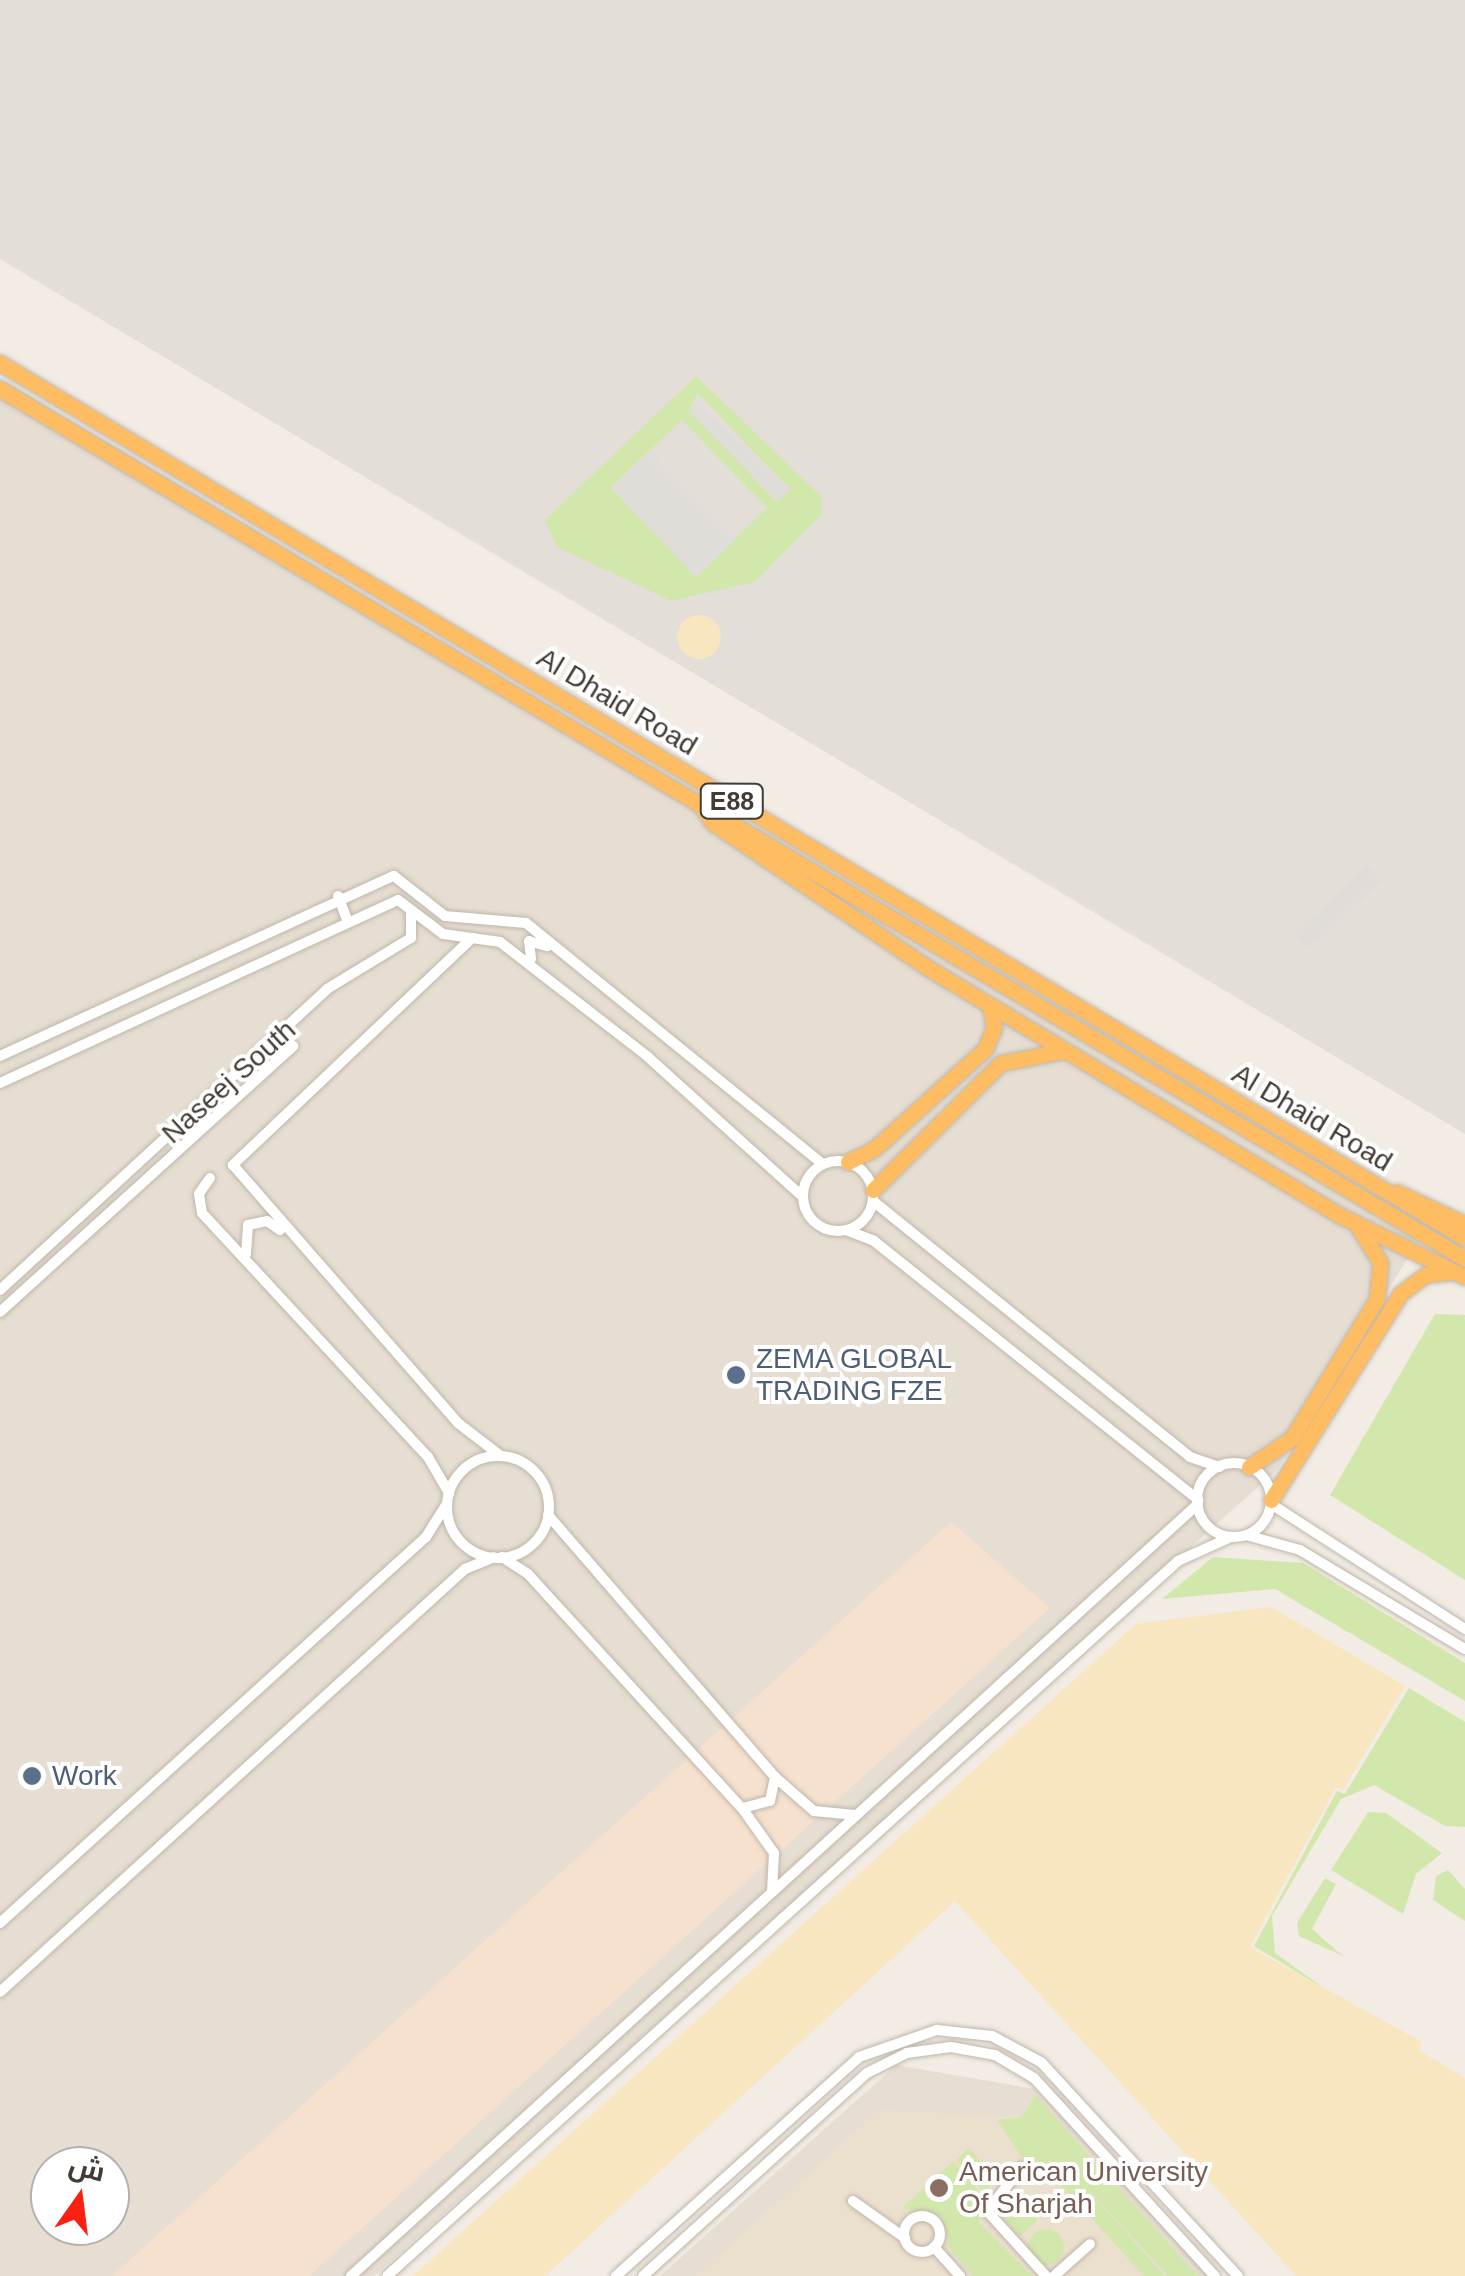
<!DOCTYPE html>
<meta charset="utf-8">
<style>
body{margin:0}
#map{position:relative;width:1465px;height:2276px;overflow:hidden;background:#f2ece4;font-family:Arial,Cairo,sans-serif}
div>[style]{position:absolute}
.residential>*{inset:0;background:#e6ded2}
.commercial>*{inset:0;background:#f5e1ce}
.industrial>*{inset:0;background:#e4ded9}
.education>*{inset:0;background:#ebe0ce}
.green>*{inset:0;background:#d2e7ac}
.round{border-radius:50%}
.sand>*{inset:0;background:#f7e6bf}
.parking>*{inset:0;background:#e0ddd9}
.roads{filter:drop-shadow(0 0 2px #c0b6aa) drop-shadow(0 0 2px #c0b6aa)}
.minor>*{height:10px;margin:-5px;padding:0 5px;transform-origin:5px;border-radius:5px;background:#fff}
.minor>.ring{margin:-5px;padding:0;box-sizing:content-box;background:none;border:10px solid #fff;border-radius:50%}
.highway>*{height:15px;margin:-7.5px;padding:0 7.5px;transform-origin:7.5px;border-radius:7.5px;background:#febc63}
.dots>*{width:28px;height:28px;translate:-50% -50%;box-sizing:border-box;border:5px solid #fff;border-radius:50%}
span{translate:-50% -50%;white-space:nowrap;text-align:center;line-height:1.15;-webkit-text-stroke:8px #fff;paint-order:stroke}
.shield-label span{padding:2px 8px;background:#fff;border:2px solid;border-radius:8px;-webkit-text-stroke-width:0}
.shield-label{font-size:25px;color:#443c34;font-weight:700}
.street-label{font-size:28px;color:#443c34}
.service-label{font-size:28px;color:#4e5e75}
.left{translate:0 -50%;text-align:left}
.education-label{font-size:28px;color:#785e54}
.north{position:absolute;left:30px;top:2146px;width:100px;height:100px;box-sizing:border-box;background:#fff;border:2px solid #b4b1ae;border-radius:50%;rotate:14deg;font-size:28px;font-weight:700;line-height:40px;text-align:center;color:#443c34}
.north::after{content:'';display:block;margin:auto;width:35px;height:45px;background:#fa2113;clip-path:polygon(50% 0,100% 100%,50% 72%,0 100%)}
</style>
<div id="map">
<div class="residential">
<i style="clip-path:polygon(evenodd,0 378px,1427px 1227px,1277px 1470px,374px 2276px,0 2276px,0 378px,50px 2166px,110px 2166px,110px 2226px,50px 2226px,50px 2166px)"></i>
<i style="clip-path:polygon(896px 2065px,1035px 2089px,1211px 2276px,660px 2276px)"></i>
</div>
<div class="commercial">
<i style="clip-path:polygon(951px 1522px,1050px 1608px,309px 2276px,112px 2276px)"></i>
</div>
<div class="industrial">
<i style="clip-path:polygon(0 0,1465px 0,1465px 1134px,0 259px)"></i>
</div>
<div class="education">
<i style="clip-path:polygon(879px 2110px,1021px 2117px,1165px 2276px,695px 2276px)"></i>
</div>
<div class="green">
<i style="clip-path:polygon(evenodd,696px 376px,821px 496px,822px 514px,755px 582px,671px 601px,557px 547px,545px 520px,696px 376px,697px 393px,790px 489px,690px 411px,697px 393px,696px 376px,682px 420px,767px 508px,696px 576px,611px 488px,682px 420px)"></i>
<i style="clip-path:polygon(1435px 1314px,1465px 1315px,1465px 1580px,1330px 1495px)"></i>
<i style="clip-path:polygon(1213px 1557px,1303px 1563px,1465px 1663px,1465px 1701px,1275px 1589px,1162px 1599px)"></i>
<i style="clip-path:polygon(1409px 1688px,1465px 1722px,1465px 1827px,1445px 1826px,1374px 1785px,1341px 1799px,1272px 1916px,1275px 1953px,1328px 1991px,1254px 1946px,1337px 1791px,1345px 1794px)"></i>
<i style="clip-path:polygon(1368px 1812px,1386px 1813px,1442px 1853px,1416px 1874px,1403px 1914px,1331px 1870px)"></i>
<i style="clip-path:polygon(1448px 1870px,1465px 1889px,1465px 1921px,1433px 1900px,1436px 1876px)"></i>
<i style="clip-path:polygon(1325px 1878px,1336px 1884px,1312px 1929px,1343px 1956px,1299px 1936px,1297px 1923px)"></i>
<i style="clip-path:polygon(1035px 2095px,1198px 2276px,1168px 2276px,1047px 2144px,1165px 2276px,1144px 2276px,1040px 2162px,1033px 2168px,1021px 2156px,997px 2120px,1022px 2117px)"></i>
<i style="clip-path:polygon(969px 2148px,998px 2180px,984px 2192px,956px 2160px)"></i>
<i style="clip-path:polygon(953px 2161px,981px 2194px,979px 2222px,1032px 2276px,973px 2276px,949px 2247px,941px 2216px,902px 2208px)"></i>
<i style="clip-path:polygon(1011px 2191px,1038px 2220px,1020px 2236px,993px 2207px)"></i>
<i class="round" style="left:1028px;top:2229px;width:36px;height:36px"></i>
</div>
<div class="sand">
<i class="round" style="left:677px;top:615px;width:44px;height:44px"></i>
<i style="clip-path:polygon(1271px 1607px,1405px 1686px,1343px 1790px,1336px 1787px,1250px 1947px,1422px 2042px,1418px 2050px,1465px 2078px,1465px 2276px,1296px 2276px,955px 1901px,545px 2276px,413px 2276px,1136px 1624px)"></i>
</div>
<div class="parking">
<i style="clip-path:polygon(697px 404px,791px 489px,777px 502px,689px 411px)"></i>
<i style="clip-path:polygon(649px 451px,735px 540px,696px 577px,611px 488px)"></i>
<i style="clip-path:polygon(1367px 865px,1382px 881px,1309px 949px,1294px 934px)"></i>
</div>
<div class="roads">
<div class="minor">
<i style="left:338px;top:896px;width:25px;rotate:69deg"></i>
<i style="left:472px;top:938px;width:330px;rotate:136.5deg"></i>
<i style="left:233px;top:1165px;width:342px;rotate:48.9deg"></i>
<i style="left:458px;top:1423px;width:54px;rotate:37.5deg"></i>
<i style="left:531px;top:959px;width:18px;rotate:-96deg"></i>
<i style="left:529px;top:941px;width:19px;rotate:16deg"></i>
<i style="left:0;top:1056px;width:433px;rotate:-24.6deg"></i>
<i style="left:394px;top:876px;width:65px;rotate:38.1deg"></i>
<i style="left:445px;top:916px;width:81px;rotate:4.9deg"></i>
<i style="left:526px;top:923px;width:382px;rotate:39.1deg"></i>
<i style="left:0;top:1083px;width:438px;rotate:-24.7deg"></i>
<i style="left:398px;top:900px;width:56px;rotate:37.1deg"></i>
<i style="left:443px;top:934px;width:58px;rotate:8deg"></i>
<i style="left:500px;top:942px;width:187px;rotate:37.8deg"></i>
<i style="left:648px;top:1057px;width:209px;rotate:42.1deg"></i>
<i class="ring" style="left:803px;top:1161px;width:60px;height:60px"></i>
<i style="left:210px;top:1178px;width:19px;rotate:125deg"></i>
<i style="left:199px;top:1194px;width:19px;rotate:81deg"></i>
<i style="left:202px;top:1213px;width:333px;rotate:47.2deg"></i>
<i style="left:428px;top:1457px;width:42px;rotate:59.7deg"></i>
<i style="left:873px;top:1201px;width:407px;rotate:38.9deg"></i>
<i style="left:1190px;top:1457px;width:31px;rotate:19deg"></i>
<i style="left:846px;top:1230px;width:30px;rotate:21deg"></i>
<i style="left:874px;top:1241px;width:415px;rotate:38.6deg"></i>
<i style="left:246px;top:1254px;width:29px;rotate:-86deg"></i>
<i style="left:248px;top:1225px;width:19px;rotate:-12deg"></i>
<i style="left:267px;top:1221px;width:16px;rotate:35deg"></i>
<i style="left:0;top:1290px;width:444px;rotate:-42.6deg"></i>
<i style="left:327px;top:989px;width:98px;rotate:-31.3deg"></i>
<i style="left:411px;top:938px;width:24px;rotate:-90deg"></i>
<i style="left:0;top:1312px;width:396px;rotate:-42.2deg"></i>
<i class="ring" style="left:447px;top:1456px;width:92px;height:92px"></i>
<i class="ring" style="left:1197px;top:1463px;width:64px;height:64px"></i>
<i style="left:1271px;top:1504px;width:231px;rotate:32.8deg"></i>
<i style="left:548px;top:1515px;width:347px;rotate:49.1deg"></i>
<i style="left:775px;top:1777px;width:52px;rotate:41.1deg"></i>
<i style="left:814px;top:1811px;width:41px;rotate:5.6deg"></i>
<i style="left:1246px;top:1535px;width:56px;rotate:15.5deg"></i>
<i style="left:1300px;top:1550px;width:192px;rotate:31deg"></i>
<i style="left:502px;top:1557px;width:31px;rotate:33deg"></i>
<i style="left:528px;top:1574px;width:317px;rotate:47.6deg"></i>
<i style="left:742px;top:1808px;width:55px;rotate:54.6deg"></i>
<i style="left:774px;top:1853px;width:39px;rotate:93deg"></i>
<i style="left:743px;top:1808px;width:28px;rotate:-15deg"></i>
<i style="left:770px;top:1801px;width:25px;rotate:-78deg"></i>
<i style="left:0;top:1923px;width:575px;rotate:-42.18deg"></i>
<i style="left:426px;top:1537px;width:40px;rotate:-58deg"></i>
<i style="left:0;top:1992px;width:629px;rotate:-42.29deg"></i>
<i style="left:465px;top:1569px;width:31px;rotate:-22deg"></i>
<i style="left:1022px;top:2167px;width:56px;rotate:128.5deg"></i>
<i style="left:987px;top:2211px;width:88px;rotate:47.8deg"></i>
<i style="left:853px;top:2201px;width:64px;rotate:35.4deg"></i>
<i class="ring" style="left:904px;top:2216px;width:26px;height:26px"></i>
<i style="left:934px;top:2247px;width:39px;rotate:48deg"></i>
<i style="left:351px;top:2276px;width:1146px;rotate:-42.35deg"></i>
<i style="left:387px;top:2276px;width:1066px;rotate:-42.11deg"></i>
<i style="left:1178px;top:1561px;width:58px;rotate:-24.4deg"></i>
<i style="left:616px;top:2276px;width:327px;rotate:-42deg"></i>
<i style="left:859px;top:2057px;width:83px;rotate:-19.1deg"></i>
<i style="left:937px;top:2030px;width:55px;rotate:6.2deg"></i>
<i style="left:992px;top:2036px;width:55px;rotate:28deg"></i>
<i style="left:1041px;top:2062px;width:291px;rotate:47.4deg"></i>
<i style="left:643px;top:2276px;width:302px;rotate:-42.2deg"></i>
<i style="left:867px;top:2073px;width:45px;rotate:-26.6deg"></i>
<i style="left:907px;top:2053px;width:44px;rotate:-7.8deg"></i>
<i style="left:951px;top:2047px;width:45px;rotate:10.3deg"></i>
<i style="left:995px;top:2055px;width:45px;rotate:30.5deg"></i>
<i style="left:1034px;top:2078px;width:268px;rotate:47.6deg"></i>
<i style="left:1054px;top:2276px;width:48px;rotate:-41.6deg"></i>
</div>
<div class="highway">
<i style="left:0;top:363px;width:1706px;rotate:30.85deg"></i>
<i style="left:0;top:389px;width:1704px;rotate:30.7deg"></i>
<i style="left:700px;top:804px;width:23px;rotate:56deg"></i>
<i style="left:713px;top:823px;width:259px;rotate:34deg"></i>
<i style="left:928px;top:968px;width:480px;rotate:31deg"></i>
<i style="left:1339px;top:1215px;width:140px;rotate:26.2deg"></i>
<i style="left:848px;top:1162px;width:29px;rotate:-27deg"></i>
<i style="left:874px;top:1149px;width:149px;rotate:-42deg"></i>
<i style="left:985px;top:1049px;width:23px;rotate:-67deg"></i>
<i style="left:994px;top:1028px;width:23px;rotate:-100deg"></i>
<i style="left:873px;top:1190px;width:180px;rotate:-44.8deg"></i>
<i style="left:1001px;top:1063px;width:62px;rotate:-11.1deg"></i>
<i style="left:1397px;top:1192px;width:75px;rotate:25.2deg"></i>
<i style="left:1249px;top:1467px;width:52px;rotate:-34deg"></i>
<i style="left:1292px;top:1438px;width:163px;rotate:-58.6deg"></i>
<i style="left:1377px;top:1299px;width:37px;rotate:-85deg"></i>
<i style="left:1380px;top:1262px;width:39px;rotate:-122deg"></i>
<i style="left:1271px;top:1500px;width:243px;rotate:-57.9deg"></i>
<i style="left:1400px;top:1294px;width:31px;rotate:-37deg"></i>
<i style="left:1425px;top:1275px;width:25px;rotate:-7deg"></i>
</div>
</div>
<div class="dots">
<i style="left:736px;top:1375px;background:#5c6f8a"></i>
<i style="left:32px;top:1776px;background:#5c6f8a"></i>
<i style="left:939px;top:2188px;background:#8d6e63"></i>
</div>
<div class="shield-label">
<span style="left:732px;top:801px">E88</span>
</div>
<div class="street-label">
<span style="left:617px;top:702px;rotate:31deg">Al Dhaid Road</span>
<span style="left:229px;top:1082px;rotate:-42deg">Naseej South</span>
<span style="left:1312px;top:1118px;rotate:31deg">Al Dhaid Road</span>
</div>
<div class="service-label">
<span class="left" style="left:756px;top:1375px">ZEMA GLOBAL<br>TRADING FZE</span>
<span class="left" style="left:52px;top:1776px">Work</span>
</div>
<div class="education-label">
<span class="left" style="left:959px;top:2188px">American University<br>Of Sharjah</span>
</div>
<div class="north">ش</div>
</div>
